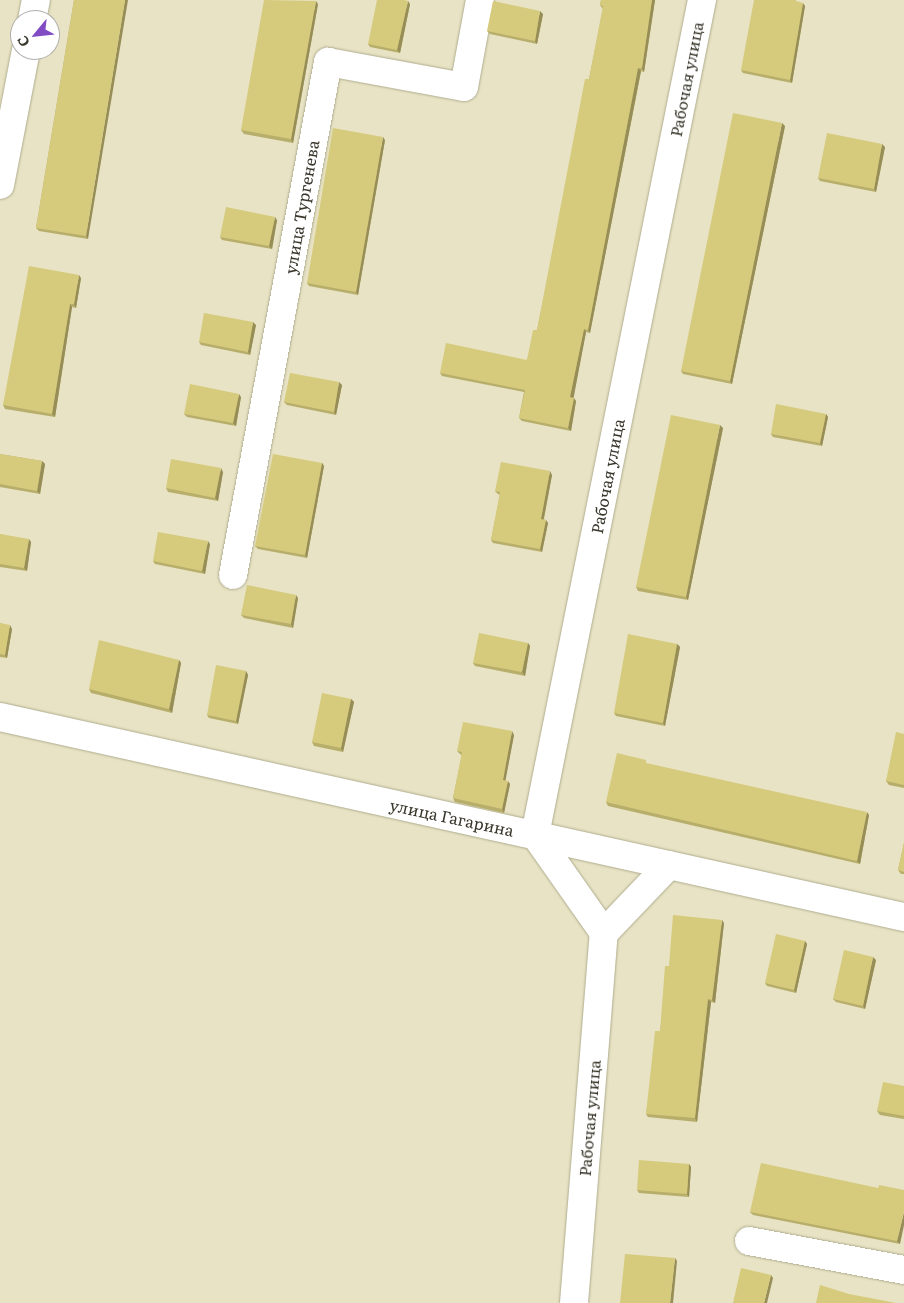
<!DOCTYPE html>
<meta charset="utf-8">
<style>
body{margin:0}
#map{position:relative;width:904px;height:1303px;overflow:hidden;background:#e7e3c4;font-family:Literata,serif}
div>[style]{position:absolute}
.roads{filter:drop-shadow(0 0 1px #b0ac8f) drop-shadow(0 0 1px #b0ac8f)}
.minor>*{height:28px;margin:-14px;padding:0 14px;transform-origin:14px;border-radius:14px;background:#fff}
.wall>*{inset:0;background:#b8ae6b}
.shaded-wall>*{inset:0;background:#968d57}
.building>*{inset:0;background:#d6ca7c}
span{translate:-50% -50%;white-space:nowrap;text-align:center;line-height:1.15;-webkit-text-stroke:5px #fff;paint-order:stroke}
.street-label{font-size:16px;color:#3a382c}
.north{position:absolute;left:10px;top:10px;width:50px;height:50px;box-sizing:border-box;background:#fff;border:1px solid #b0afab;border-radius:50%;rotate:242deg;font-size:14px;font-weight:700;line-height:20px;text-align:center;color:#3a382c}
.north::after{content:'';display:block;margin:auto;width:18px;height:22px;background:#804bc3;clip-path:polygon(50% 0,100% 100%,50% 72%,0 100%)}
</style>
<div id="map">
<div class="roads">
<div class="minor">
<i style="left:32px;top:20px;width:20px;rotate:-79deg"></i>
<i style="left:0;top:185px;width:137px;rotate:-79.1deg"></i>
<i style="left:233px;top:575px;width:522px;rotate:-79.51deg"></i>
<i style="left:328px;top:62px;width:138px;rotate:10.4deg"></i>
<i style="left:464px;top:87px;width:88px;rotate:-79.6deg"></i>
<i style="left:0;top:717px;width:926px;rotate:12.48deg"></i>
<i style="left:604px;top:933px;width:94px;rotate:-46.3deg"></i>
<i style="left:749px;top:1241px;width:158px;rotate:10.6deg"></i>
<i style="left:574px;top:1303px;width:371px;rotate:-85.4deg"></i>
<i style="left:604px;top:933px;width:120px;rotate:-125.1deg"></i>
<i style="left:535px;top:835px;width:852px;rotate:-78.69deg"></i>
</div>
</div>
<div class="wall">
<i style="clip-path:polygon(74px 0,88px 239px,39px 231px,36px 228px)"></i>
<i style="clip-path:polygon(601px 0,655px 0,644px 72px,641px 71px,590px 333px,586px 332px,573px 398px,576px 401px,571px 431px,522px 421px,519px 418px,524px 392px,442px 376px,440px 373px,527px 360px,537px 330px,589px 79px,603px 9px,600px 5px)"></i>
<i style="clip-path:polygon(799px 2px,805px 6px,792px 83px,743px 73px,741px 70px)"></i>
<i style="clip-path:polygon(318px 4px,293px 143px,244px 134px,241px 130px)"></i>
<i style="clip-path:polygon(410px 4px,400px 53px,370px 47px,368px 44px)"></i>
<i style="clip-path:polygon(543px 14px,537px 44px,490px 34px,487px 31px)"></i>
<i style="clip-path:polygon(785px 126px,732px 384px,683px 374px,681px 371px)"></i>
<i style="clip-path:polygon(385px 140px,358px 295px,309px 286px,307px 283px)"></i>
<i style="clip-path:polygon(885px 147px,876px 192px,820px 181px,818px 178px)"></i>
<i style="clip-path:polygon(277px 220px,272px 249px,222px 240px,220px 237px)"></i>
<i style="clip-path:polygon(81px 278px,76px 308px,72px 307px,55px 417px,5px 409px,3px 405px)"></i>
<i style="clip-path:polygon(256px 325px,250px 355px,201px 345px,199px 342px)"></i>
<i style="clip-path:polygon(342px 385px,336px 415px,287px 405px,284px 402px)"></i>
<i style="clip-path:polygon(241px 397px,236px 426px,187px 417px,184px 414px)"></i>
<i style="clip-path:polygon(826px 414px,828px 417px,822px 446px,773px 437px,771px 434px)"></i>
<i style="clip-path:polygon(723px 428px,688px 600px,638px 591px,636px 587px)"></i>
<i style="clip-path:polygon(0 454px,42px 461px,45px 464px,40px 494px,0 487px)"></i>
<i style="clip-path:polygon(322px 463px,324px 466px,307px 558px,258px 549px,255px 546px)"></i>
<i style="clip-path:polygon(223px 472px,218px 501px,168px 492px,166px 488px)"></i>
<i style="clip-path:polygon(552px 475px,544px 519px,548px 523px,542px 552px,493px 543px,491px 540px,500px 495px,498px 494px,495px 491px)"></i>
<i style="clip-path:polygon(0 534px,31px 542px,27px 571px,0 567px)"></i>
<i style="clip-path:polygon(210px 544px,205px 574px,155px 564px,153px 561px)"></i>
<i style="clip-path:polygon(298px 598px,293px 628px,244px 618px,241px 615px)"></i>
<i style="clip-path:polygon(0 623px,12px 629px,7px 658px,0 657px)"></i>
<i style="clip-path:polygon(528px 643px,530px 646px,525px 676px,475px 666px,473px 663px)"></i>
<i style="clip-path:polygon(677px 644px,680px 647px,665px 726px,616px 716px,614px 713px)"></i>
<i style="clip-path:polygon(179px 660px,181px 663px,172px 713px,91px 693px,89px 689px)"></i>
<i style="clip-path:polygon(246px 671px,248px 675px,238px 724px,209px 718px,207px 715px)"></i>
<i style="clip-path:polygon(351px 699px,354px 702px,343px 752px,314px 746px,312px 742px)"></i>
<i style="clip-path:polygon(904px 734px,904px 788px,889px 785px,886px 781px)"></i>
<i style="clip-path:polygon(514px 735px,505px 780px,510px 784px,504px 813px,455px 802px,453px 798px,462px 755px,460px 754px,457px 751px)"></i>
<i style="clip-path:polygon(648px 764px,869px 815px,860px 864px,608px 806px,606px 802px)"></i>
<i style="clip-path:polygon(904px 843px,904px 874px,901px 874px,898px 870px)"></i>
<i style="clip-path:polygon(724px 923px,715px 1003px,711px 1002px,697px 1122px,648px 1117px,646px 1114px,660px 1031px,669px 966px)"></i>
<i style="clip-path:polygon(805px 941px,807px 944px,796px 993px,767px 986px,765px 983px)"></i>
<i style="clip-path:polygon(876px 960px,865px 1009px,836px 1002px,833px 999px)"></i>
<i style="clip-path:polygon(904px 1086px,904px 1119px,880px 1115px,877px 1111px)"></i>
<i style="clip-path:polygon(689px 1164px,691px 1167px,689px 1197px,639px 1193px,637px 1190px)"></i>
<i style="clip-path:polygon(878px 1188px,900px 1244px,753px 1215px,750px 1212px)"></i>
</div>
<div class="shaded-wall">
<i style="clip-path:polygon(125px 0,128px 0,88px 239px,86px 236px)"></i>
<i style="clip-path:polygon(652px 0,655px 0,644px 72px,642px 68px)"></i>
<i style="clip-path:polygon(316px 1px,318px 4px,293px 143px,291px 139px)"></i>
<i style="clip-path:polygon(408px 1px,410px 4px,400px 53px,397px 50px)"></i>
<i style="clip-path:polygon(803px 3px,805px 6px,792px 83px,790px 80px)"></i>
<i style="clip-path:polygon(540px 11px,543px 14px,537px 44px,535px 41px)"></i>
<i style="clip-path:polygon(638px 68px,641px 71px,590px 333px,588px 330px)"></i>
<i style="clip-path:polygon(782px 123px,785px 126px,732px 384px,730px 381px)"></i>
<i style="clip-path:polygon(383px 137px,385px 140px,358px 295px,356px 292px)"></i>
<i style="clip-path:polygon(882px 144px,885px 147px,876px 192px,874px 189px)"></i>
<i style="clip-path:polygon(275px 217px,277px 220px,272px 249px,269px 246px)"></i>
<i style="clip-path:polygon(79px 275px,81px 278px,76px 308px,74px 304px)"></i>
<i style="clip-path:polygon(70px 304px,72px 307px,55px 417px,52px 414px)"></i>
<i style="clip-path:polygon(253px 322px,256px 325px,250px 355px,248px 352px)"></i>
<i style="clip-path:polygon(584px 329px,586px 332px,573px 401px,570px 397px)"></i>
<i style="clip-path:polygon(339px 382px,342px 385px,336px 415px,334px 412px)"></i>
<i style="clip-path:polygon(239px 394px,241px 397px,236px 426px,233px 423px)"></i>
<i style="clip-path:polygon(574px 398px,576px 401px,571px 431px,568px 428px)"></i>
<i style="clip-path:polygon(826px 414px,828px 417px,822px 446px,820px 443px)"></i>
<i style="clip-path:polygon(720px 425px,723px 428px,688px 600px,686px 597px)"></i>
<i style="clip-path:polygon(42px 461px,45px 464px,40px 494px,37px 491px)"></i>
<i style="clip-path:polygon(322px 463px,324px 466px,307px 558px,305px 555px)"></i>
<i style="clip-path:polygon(221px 468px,223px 472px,218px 501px,215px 498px)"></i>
<i style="clip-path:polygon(550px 471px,552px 475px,543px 522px,541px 519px)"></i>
<i style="clip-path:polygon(546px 520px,548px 523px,542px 552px,540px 549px)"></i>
<i style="clip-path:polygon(29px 539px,31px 542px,27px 571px,24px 568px)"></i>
<i style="clip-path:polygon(208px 541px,210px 544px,205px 574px,202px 571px)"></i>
<i style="clip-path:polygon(296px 595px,298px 598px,293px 628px,291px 624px)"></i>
<i style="clip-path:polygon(10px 625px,12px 629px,7px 658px,5px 655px)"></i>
<i style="clip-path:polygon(528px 643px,530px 646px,525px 676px,522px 672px)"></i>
<i style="clip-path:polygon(677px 644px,680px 647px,665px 726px,663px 723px)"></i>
<i style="clip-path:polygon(179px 660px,181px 663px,172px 713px,169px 709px)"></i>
<i style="clip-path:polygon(246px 671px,248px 675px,238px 724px,236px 721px)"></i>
<i style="clip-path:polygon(351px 699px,354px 702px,343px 752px,341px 748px)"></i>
<i style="clip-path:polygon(512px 731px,514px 735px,505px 783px,503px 780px)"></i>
<i style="clip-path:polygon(508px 781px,510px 784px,504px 813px,502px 809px)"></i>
<i style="clip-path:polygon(867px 812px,869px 815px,860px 864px,857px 861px)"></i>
<i style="clip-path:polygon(722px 920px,724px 923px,715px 1003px,712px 1000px)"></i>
<i style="clip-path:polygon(805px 941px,807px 944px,796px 993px,794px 990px)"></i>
<i style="clip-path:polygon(873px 957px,876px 960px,865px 1009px,863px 1006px)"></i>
<i style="clip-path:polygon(708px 999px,711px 1002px,697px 1122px,695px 1118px)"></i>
<i style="clip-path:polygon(689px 1164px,691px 1167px,689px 1197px,687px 1194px)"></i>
<i style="clip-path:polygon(904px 1212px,904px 1225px,900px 1244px,897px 1241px)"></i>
<i style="clip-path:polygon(675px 1258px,677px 1261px,673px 1303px,670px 1303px)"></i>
<i style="clip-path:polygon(771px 1275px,773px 1278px,767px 1303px,764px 1303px)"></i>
</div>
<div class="building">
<i style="clip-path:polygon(74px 0,125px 0,86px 236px,36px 228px)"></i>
<i style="clip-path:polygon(264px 0,316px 1px,291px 139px,241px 130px)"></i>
<i style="clip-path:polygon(377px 0,404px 0,408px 1px,397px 50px,368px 44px)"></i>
<i style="clip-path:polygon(601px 0,652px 0,642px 68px,638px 68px,588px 330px,584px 329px,570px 397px,574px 398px,568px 428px,519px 418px,525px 390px,440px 373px,446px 343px,527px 360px,533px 330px,537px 330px,585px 79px,589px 79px,603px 6px,600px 5px)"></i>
<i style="clip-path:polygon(754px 0,796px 0,796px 1px,803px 3px,790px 80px,741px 70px)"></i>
<i style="clip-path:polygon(493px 1px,540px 11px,535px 41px,487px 31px)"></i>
<i style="clip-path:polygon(733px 113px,782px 123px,730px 381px,681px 371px)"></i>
<i style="clip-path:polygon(333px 128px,383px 137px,356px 292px,307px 283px)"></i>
<i style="clip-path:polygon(827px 133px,882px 144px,874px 189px,818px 178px)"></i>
<i style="clip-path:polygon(226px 207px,275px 217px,269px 246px,220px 237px)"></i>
<i style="clip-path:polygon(29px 266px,79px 275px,74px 304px,70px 304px,52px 414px,3px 405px)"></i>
<i style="clip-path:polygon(204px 313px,253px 322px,248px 352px,199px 342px)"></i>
<i style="clip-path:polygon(290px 373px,339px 382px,334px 412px,284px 402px)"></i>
<i style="clip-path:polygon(190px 384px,239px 394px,233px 423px,184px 414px)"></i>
<i style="clip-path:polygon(776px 404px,826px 414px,820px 443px,771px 434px)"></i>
<i style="clip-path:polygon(671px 415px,720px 425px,686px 597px,636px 587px)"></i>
<i style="clip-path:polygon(0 454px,42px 461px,37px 491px,0 484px)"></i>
<i style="clip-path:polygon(273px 454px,322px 463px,305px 555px,255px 546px)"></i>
<i style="clip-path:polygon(171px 459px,221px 468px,215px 498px,166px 488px)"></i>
<i style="clip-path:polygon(501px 462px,550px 471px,541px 519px,546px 520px,540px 549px,491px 540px,500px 492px,495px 491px)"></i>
<i style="clip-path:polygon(158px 532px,208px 541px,202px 571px,153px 561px)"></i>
<i style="clip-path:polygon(0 534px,29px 539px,24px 568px,0 564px)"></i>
<i style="clip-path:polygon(247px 585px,296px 595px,291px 624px,241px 615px)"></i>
<i style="clip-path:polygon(0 623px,10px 625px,5px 655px,0 654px)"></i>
<i style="clip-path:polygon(479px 633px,528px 643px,522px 672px,473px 663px)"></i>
<i style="clip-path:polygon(628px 634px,677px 644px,663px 723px,614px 713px)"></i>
<i style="clip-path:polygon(99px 640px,179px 660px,169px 709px,89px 689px)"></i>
<i style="clip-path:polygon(216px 665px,246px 671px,236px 721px,207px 715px)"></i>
<i style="clip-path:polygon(322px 693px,351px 699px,341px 748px,312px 742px)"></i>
<i style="clip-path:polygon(463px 722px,512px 731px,503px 780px,508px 781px,502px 809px,453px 798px,462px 752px,457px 751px)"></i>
<i style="clip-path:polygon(896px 732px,904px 734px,904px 785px,886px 781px)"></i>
<i style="clip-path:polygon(617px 753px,646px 760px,646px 763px,867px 812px,857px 861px,606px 802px)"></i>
<i style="clip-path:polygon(904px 843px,904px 872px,898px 870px)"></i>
<i style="clip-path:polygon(673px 915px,722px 920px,712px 1000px,708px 999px,695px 1118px,646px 1114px,655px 1031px,660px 1031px,665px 966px,669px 966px)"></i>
<i style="clip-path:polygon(776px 934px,805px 941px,794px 990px,765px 983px)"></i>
<i style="clip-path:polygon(844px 950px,873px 957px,863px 1006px,833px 999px)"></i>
<i style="clip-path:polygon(883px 1082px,904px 1086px,904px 1116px,877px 1111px)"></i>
<i style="clip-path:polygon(639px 1160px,689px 1164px,687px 1194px,637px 1190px)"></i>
<i style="clip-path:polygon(761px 1163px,878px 1188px,879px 1185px,904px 1190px,904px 1212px,897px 1241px,750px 1212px)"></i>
<i style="clip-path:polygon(625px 1254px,675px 1258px,670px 1303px,620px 1303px)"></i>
<i style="clip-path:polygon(741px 1268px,771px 1275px,764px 1303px,733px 1303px)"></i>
<i style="clip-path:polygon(820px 1285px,849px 1294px,896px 1303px,816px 1303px)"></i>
</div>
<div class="street-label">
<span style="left:686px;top:79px;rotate:-79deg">Рабочая улица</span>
<span style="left:301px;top:207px;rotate:-80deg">улица Тургенева</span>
<span style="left:607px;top:476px;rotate:-79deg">Рабочая улица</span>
<span style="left:452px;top:817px;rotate:12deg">улица Гагарина</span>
<span style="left:589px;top:1118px;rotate:-85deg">Рабочая улица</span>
</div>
<div class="north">С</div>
</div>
